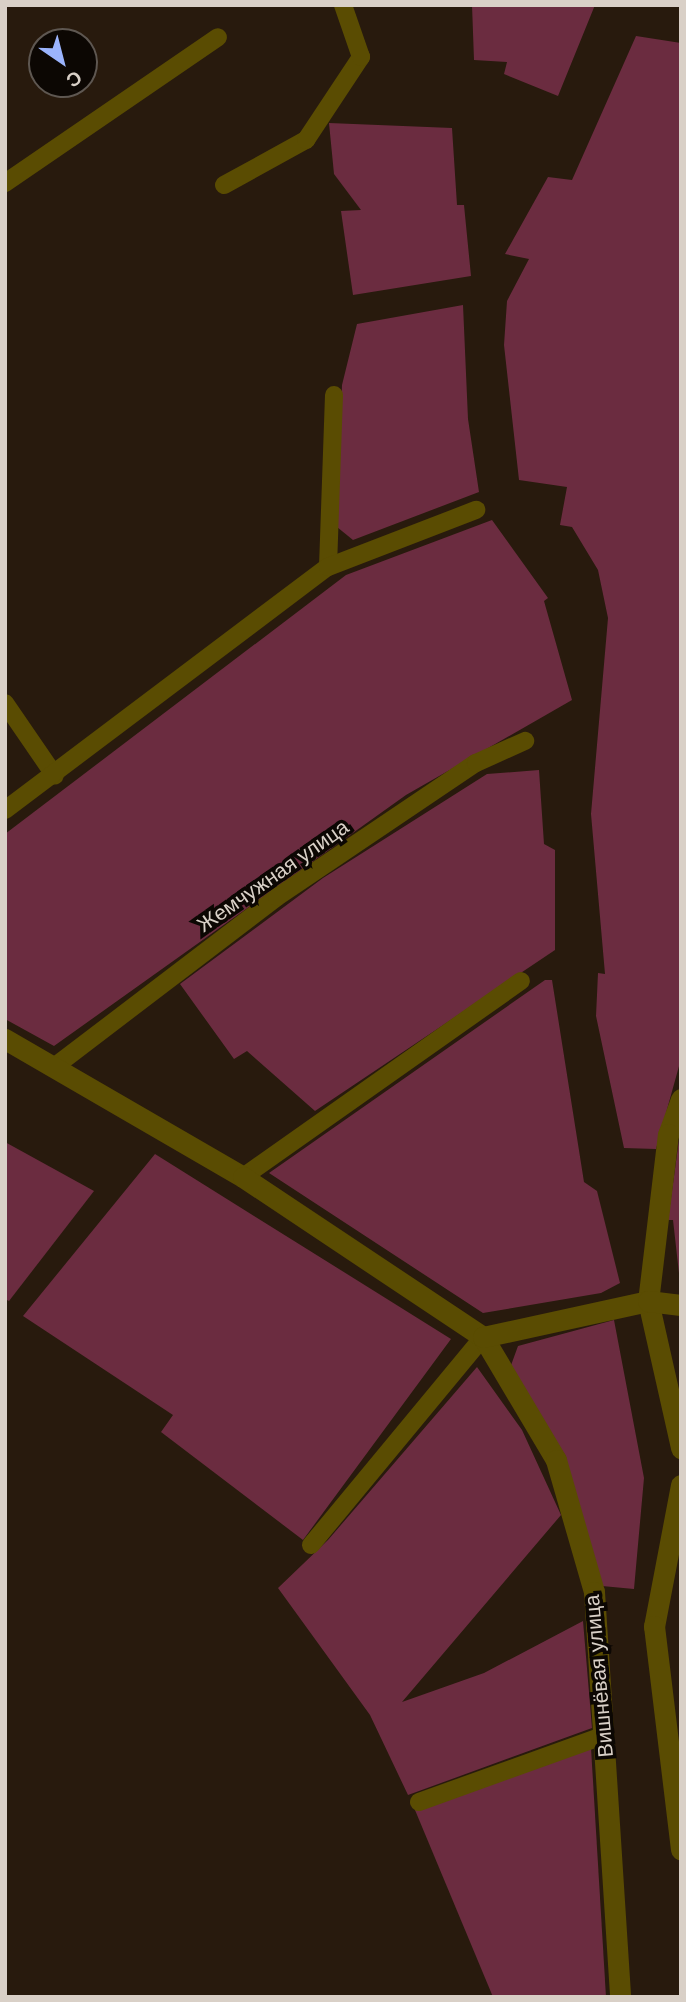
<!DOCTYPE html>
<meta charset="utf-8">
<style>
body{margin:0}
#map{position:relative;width:686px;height:2002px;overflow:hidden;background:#281a0d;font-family:Helvetica,sans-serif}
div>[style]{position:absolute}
.green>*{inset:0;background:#6b2c40}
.lane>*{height:18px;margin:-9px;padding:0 9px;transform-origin:9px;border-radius:9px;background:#5a4c02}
.street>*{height:21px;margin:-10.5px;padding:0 10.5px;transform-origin:10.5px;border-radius:10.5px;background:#5a4c02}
span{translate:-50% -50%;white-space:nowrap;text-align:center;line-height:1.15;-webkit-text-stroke:7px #0c0703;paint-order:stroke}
.street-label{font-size:21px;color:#d9d0c7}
.frame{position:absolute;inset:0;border:7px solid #d9d0c7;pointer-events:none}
.north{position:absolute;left:28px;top:28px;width:70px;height:70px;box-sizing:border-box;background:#0c0703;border:2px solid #5e5751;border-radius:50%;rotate:145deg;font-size:19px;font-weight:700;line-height:28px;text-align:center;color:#d9d0c7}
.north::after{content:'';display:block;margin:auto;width:24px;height:32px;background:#9bb4fd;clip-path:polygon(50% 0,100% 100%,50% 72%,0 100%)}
</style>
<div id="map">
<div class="green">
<i style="clip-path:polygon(472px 5px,595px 5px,558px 96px,504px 74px,507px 62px,474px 60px)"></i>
<i style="clip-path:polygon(636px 36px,681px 43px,681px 1059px,656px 1149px,624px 1148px,596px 1016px,598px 973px,605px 974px,591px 814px,608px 618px,598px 570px,572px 527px,560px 525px,567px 487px,519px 480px,504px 345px,507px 301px,529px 259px,505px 254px,548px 177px,572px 180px)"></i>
<i style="clip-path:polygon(329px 123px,452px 128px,457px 205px,464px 205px,471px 276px,353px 295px,341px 211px,361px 210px,334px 174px)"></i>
<i style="clip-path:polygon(463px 305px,468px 419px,479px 492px,353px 540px,337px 527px,342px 385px,357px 324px)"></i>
<i style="clip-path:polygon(492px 520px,548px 598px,544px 601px,572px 700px,406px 795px,54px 1046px,5px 1019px,5px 834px,346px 575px)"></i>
<i style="clip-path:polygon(539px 770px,544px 844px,555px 850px,555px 950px,315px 1111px,247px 1051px,234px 1059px,180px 984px,323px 878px,487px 774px)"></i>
<i style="clip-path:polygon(545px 980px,552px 980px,584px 1182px,597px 1191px,620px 1283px,601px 1293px,483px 1313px,269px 1173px)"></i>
<i style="clip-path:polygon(681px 1125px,681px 1291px,673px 1220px,668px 1220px)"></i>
<i style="clip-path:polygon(5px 1142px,94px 1191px,9px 1301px,5px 1299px)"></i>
<i style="clip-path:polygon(155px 1154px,451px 1339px,303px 1540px,161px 1432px,173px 1415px,23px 1316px)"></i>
<i style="clip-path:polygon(614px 1320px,644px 1478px,634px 1589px,602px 1586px,565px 1455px,510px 1368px,518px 1346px)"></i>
<i style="clip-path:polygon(477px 1367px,522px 1430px,561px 1515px,402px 1702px,484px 1673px,583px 1621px,592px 1728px,408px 1795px,370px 1715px,278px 1588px,328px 1540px)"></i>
<i style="clip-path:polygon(591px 1748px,606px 1997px,493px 1997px,415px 1810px)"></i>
</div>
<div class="lane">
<i style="left:5px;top:183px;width:258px;rotate:-34.4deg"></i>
<i style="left:224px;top:185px;width:94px;rotate:-28.8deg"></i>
<i style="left:306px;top:140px;width:100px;rotate:-56.5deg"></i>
<i style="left:361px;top:57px;width:55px;rotate:-109.1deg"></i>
<i style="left:328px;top:567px;width:172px;rotate:-88deg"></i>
<i style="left:5px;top:703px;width:88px;rotate:55.6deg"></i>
<i style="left:5px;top:810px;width:404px;rotate:-37deg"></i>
<i style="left:328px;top:567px;width:159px;rotate:-21.1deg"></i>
<i style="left:58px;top:1064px;width:275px;rotate:-37.3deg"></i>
<i style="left:277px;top:897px;width:240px;rotate:-34deg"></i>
<i style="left:476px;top:763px;width:54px;rotate:-24.2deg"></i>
<i style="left:243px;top:1177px;width:340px;rotate:-35.2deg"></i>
<i style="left:311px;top:1545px;width:270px;rotate:-50.4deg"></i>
<i style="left:419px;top:1802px;width:198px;rotate:-19.8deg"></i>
</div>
<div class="street">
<i style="left:5px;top:1039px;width:275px;rotate:30.1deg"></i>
<i style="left:243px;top:1177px;width:288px;rotate:33.7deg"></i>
<i style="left:483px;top:1337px;width:143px;rotate:59.3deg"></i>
<i style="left:556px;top:1460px;width:137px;rotate:73.9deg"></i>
<i style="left:594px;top:1592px;width:406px;rotate:86.3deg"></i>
<i style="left:681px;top:1099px;width:37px;rotate:110deg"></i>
<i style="left:668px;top:1134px;width:168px;rotate:96.8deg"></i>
<i style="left:648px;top:1301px;width:151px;rotate:77.3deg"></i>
<i style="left:483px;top:1337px;width:169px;rotate:-12.3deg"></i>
<i style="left:648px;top:1301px;width:33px;rotate:7deg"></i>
<i style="left:681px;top:1485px;width:144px;rotate:100.8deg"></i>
<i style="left:654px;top:1626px;width:225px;rotate:83.1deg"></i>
</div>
<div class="street-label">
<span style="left:273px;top:876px;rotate:-35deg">Жемчужная улица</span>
<span style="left:599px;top:1676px;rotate:-95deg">Вишнёвая улица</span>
</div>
<div class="frame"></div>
<div class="north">С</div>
</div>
